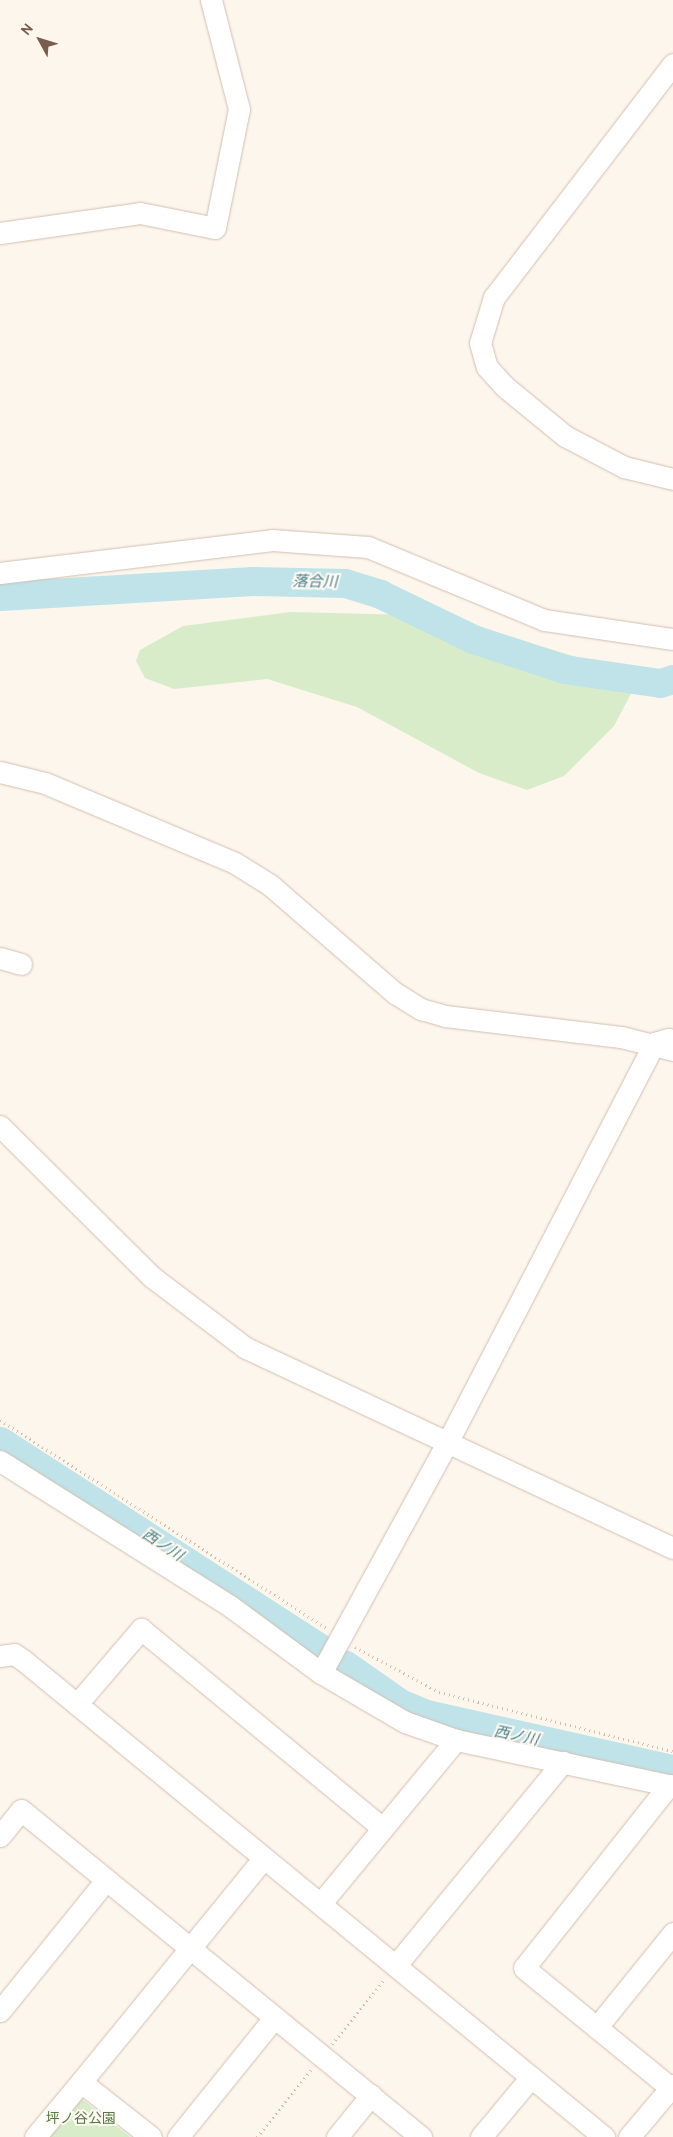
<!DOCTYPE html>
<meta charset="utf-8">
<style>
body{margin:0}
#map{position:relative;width:673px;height:2137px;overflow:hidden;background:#fdf6ec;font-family:Overpass,"Noto Sans JP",sans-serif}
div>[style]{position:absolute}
.green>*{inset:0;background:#d8ecc9}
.river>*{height:29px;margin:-14.5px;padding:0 14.5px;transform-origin:14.5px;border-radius:14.5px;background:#bfe3e8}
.path>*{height:3px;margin-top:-1.5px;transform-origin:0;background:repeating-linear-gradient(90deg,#d9b8a5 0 1px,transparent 0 5px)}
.roads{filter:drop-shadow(0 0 1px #d1beb0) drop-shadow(0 0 1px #d1beb0)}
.minor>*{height:21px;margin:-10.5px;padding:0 10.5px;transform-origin:10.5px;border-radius:10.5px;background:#fff}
span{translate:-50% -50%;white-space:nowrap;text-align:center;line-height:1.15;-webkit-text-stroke:4px #fffaf3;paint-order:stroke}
.park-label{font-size:14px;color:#537a41}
.water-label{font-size:15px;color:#437c86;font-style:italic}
.north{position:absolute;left:15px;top:15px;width:50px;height:50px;-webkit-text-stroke:4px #fffaf3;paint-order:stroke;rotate:309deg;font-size:14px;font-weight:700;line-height:20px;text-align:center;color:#7a5c4d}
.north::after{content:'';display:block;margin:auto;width:18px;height:22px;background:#7a5c4d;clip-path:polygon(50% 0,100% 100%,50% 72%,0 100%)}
</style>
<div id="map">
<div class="green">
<i style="clip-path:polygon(290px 612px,414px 615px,505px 635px,596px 663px,633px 690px,614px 726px,564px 776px,527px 790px,479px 773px,357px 707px,267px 679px,174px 689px,145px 678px,136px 661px,140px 650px,183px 626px)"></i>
<i style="clip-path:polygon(78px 2096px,130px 2137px,44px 2137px)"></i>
</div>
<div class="river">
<i style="left:0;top:596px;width:253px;rotate:-3.4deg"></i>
<i style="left:253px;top:581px;width:92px;rotate:1.2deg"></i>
<i style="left:345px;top:583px;width:37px;rotate:17deg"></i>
<i style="left:380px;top:594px;width:103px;rotate:25.8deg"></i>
<i style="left:473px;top:639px;width:96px;rotate:18.2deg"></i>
<i style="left:564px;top:669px;width:97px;rotate:8.3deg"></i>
<i style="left:660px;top:683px;width:14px;rotate:-17deg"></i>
<i style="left:0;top:1441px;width:387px;rotate:32.9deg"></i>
<i style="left:344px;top:1664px;width:68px;rotate:34.9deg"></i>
<i style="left:400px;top:1703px;width:28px;rotate:23deg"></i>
<i style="left:426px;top:1714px;width:253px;rotate:12.6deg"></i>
</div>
<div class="path">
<i style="left:0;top:1420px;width:388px;rotate:32.5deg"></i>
<i style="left:355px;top:1647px;width:95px;rotate:28.2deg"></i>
<i style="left:439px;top:1692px;width:241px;rotate:14.2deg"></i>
<i style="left:332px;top:2044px;width:84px;rotate:-50.8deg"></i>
<i style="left:257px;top:2137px;width:86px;rotate:-51.1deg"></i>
</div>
<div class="roads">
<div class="minor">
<i style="left:673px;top:64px;width:294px;rotate:127.5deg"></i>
<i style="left:494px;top:297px;width:48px;rotate:106.9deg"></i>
<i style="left:480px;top:343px;width:25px;rotate:74deg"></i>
<i style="left:487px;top:367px;width:25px;rotate:48deg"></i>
<i style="left:504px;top:386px;width:79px;rotate:39.3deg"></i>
<i style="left:565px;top:436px;width:67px;rotate:27.7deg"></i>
<i style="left:624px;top:467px;width:50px;rotate:13.8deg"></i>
<i style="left:0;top:233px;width:141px;rotate:-8.1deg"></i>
<i style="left:140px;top:213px;width:76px;rotate:11.3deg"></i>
<i style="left:215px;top:228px;width:121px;rotate:-78.6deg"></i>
<i style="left:239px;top:109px;width:113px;rotate:-104.4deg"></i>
<i style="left:0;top:573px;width:274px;rotate:-6.9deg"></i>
<i style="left:272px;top:540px;width:96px;rotate:4.2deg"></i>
<i style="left:368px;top:547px;width:191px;rotate:22.5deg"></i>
<i style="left:544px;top:620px;width:130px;rotate:8.4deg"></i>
<i style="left:0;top:772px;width:46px;rotate:13.7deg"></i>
<i style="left:45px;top:783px;width:206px;rotate:22.8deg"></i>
<i style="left:235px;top:863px;width:40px;rotate:32deg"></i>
<i style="left:269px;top:884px;width:167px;rotate:40.9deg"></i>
<i style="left:395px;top:993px;width:31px;rotate:32deg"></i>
<i style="left:421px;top:1009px;width:25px;rotate:16deg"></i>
<i style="left:445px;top:1016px;width:177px;rotate:6.8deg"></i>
<i style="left:621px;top:1037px;width:54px;rotate:14deg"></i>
<i style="left:0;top:958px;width:22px;rotate:16deg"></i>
<i style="left:0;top:1126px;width:214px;rotate:44.8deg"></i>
<i style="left:152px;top:1277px;width:118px;rotate:37.1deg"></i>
<i style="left:246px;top:1348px;width:472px;rotate:25.1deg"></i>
<i style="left:0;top:1461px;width:272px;rotate:32.2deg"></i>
<i style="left:230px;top:1606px;width:113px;rotate:36.4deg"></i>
<i style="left:321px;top:1673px;width:97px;rotate:30.3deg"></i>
<i style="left:405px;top:1722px;width:54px;rotate:19.4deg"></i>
<i style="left:456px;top:1740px;width:222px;rotate:12deg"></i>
<i style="left:0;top:1656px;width:14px;rotate:-8deg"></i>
<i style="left:14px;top:1654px;width:11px;rotate:34deg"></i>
<i style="left:23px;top:1660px;width:752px;rotate:39.39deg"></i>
<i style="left:321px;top:1673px;width:260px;rotate:-61.3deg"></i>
<i style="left:446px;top:1445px;width:453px;rotate:-62.6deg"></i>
<i style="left:654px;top:1043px;width:15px;rotate:-16deg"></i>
<i style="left:77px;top:1704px;width:99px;rotate:-49.5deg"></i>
<i style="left:141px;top:1629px;width:313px;rotate:39.5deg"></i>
<i style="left:669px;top:1785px;width:233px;rotate:128.4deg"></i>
<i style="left:524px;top:1968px;width:193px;rotate:39.3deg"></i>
<i style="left:0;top:1836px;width:33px;rotate:-51deg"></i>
<i style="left:21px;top:1810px;width:517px;rotate:39.27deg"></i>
<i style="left:321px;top:1903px;width:212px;rotate:-50.4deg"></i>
<i style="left:396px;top:1965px;width:263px;rotate:-50.6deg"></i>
<i style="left:0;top:2011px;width:169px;rotate:-51deg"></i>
<i style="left:597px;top:2027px;width:121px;rotate:-51deg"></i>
<i style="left:35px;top:2137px;width:72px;rotate:-50.1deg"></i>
<i style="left:151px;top:2137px;width:89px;rotate:-141.8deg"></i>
<i style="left:81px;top:2082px;width:288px;rotate:-50.8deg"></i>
<i style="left:178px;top:2137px;width:153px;rotate:-51.1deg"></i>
<i style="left:337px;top:2137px;width:54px;rotate:-51deg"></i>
<i style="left:481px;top:2137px;width:78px;rotate:-50.2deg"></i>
<i style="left:629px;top:2137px;width:68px;rotate:-49.8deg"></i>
</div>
</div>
<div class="park-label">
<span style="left:81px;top:2120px">坪ノ谷公園</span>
</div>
<div class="water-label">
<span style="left:315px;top:583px;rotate:1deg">落合川</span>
<span style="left:162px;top:1546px;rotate:33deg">西ノ川</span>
<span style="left:516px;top:1737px;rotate:12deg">西ノ川</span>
</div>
<div class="north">N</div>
</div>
